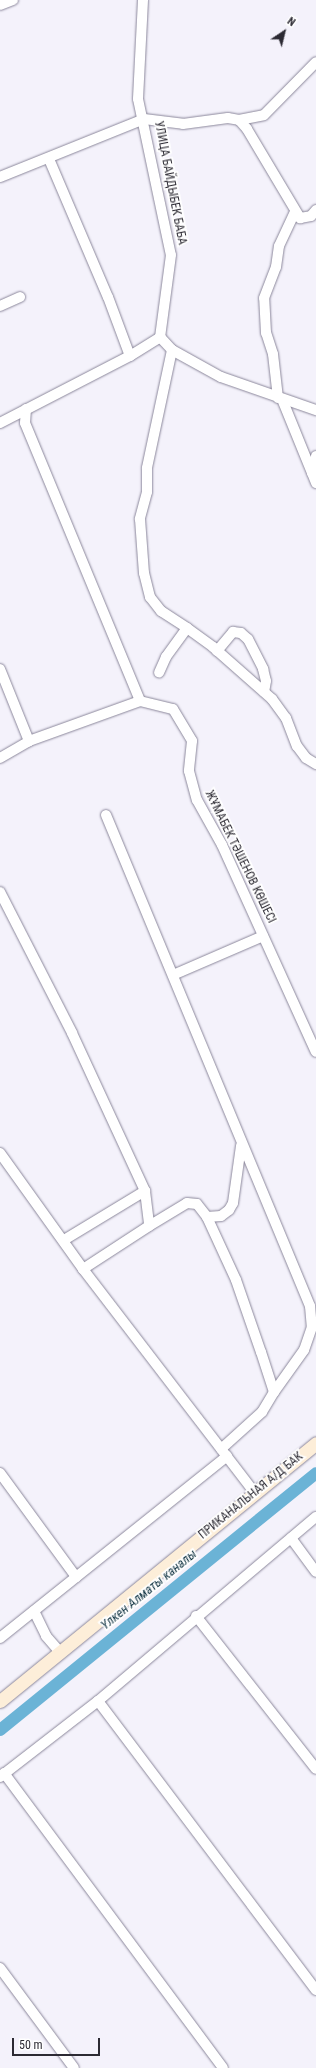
<!DOCTYPE html>
<meta charset="utf-8">
<style>
body{margin:0}
#map{position:relative;width:316px;height:2068px;overflow:hidden;background:#f4f2fb;font-family:"Roboto Condensed",sans-serif}
div>[style]{position:absolute}
.canal>*{height:12px;margin:-6px;padding:0 6px;transform-origin:6px;border-radius:6px;background:#6bb3d6}
.roads{filter:drop-shadow(0 0 1px #8b879b) drop-shadow(0 0 1px #8b879b)}
.minor>*{height:10px;margin:-5px;padding:0 5px;transform-origin:5px;border-radius:5px;background:#fff}
.secondary>*{height:13px;margin:-6.5px;padding:0 6.5px;transform-origin:6.5px;border-radius:6.5px;background:#fdeed9}
span{translate:-50% -50%;white-space:nowrap;text-align:center;line-height:1.15;-webkit-text-stroke:3.5px #fff;paint-order:stroke}
.street-label{font-size:12px;color:#2c2a33}
.water-label{font-size:13px;color:#0f3140;font-style:italic}
.north{position:absolute;left:264px;top:12px;width:40px;height:40px;-webkit-text-stroke:3px #fff;paint-order:stroke;rotate:35deg;font-size:11px;font-weight:700;line-height:16px;text-align:center;color:#2c2a33}
.north::after{content:'';display:block;margin:auto;width:14px;height:18px;background:#2c2a33;clip-path:polygon(50% 0,100% 100%,50% 72%,0 100%)}
.scale{position:absolute;left:12px;top:2038px;width:88px;height:18px;box-sizing:border-box;border:2px solid #2c2a33;border-top:0;padding-left:5px;font-size:12px;line-height:14px;white-space:nowrap;color:#2c2a33;-webkit-text-stroke:3px #fff;paint-order:stroke}
</style>
<div id="map">
<div class="canal">
<i style="left:0;top:1730px;width:407px;rotate:-39.1deg"></i>
</div>
<div class="roads">
<div class="minor">
<i style="left:143px;top:0;width:99px;rotate:92.9deg"></i>
<i style="left:138px;top:99px;width:159px;rotate:78.1deg"></i>
<i style="left:171px;top:255px;width:83px;rotate:97.6deg"></i>
<i style="left:160px;top:337px;width:18px;rotate:47deg"></i>
<i style="left:172px;top:350px;width:121px;rotate:102deg"></i>
<i style="left:147px;top:468px;width:24px;rotate:90deg"></i>
<i style="left:147px;top:492px;width:28px;rotate:105deg"></i>
<i style="left:140px;top:519px;width:54px;rotate:85.8deg"></i>
<i style="left:144px;top:573px;width:25px;rotate:76deg"></i>
<i style="left:150px;top:597px;width:18px;rotate:52deg"></i>
<i style="left:161px;top:611px;width:31px;rotate:33deg"></i>
<i style="left:187px;top:628px;width:36px;rotate:126deg"></i>
<i style="left:166px;top:657px;width:17px;rotate:114deg"></i>
<i style="left:0;top:5px;width:14px;rotate:-21deg"></i>
<i style="left:239px;top:120px;width:25px;rotate:-11deg"></i>
<i style="left:264px;top:115px;width:74px;rotate:-45.5deg"></i>
<i style="left:49px;top:159px;width:150px;rotate:66.9deg"></i>
<i style="left:108px;top:297px;width:63px;rotate:69.6deg"></i>
<i style="left:0;top:177px;width:155px;rotate:-21.9deg"></i>
<i style="left:144px;top:119px;width:39px;rotate:7deg"></i>
<i style="left:183px;top:124px;width:45px;rotate:-7.6deg"></i>
<i style="left:228px;top:118px;width:11px;rotate:10deg"></i>
<i style="left:239px;top:120px;width:12px;rotate:48deg"></i>
<i style="left:247px;top:129px;width:104px;rotate:59.2deg"></i>
<i style="left:300px;top:218px;width:11px;rotate:-10deg"></i>
<i style="left:311px;top:216px;width:8px;rotate:-50deg"></i>
<i style="left:0;top:306px;width:22px;rotate:-24deg"></i>
<i style="left:172px;top:350px;width:56px;rotate:28.9deg"></i>
<i style="left:221px;top:377px;width:101px;rotate:19.2deg"></i>
<i style="left:278px;top:398px;width:44px;rotate:-96.5deg"></i>
<i style="left:273px;top:354px;width:22px;rotate:-108deg"></i>
<i style="left:266px;top:333px;width:35px;rotate:-93deg"></i>
<i style="left:264px;top:298px;width:33px;rotate:-69deg"></i>
<i style="left:276px;top:267px;width:21px;rotate:-82deg"></i>
<i style="left:279px;top:246px;width:38px;rotate:-65deg"></i>
<i style="left:282px;top:399px;width:80px;rotate:67.9deg"></i>
<i style="left:26px;top:409px;width:14px;rotate:94deg"></i>
<i style="left:25px;top:423px;width:301px;rotate:67.5deg"></i>
<i style="left:0;top:423px;width:146px;rotate:-27.3deg"></i>
<i style="left:130px;top:356px;width:36px;rotate:-32deg"></i>
<i style="left:316px;top:456px;width:17px;rotate:103deg"></i>
<i style="left:312px;top:473px;width:11px;rotate:68deg"></i>
<i style="left:187px;top:628px;width:32px;rotate:36deg"></i>
<i style="left:213px;top:647px;width:79px;rotate:41.4deg"></i>
<i style="left:272px;top:699px;width:24px;rotate:54deg"></i>
<i style="left:286px;top:718px;width:30px;rotate:69deg"></i>
<i style="left:297px;top:746px;width:15px;rotate:53deg"></i>
<i style="left:306px;top:758px;width:12px;rotate:31deg"></i>
<i style="left:217px;top:651px;width:25px;rotate:-50deg"></i>
<i style="left:233px;top:632px;width:8px;rotate:7deg"></i>
<i style="left:241px;top:633px;width:9px;rotate:41deg"></i>
<i style="left:248px;top:639px;width:34px;rotate:63deg"></i>
<i style="left:263px;top:669px;width:12px;rotate:76deg"></i>
<i style="left:266px;top:681px;width:11px;rotate:100deg"></i>
<i style="left:0;top:669px;width:78px;rotate:68.1deg"></i>
<i style="left:0;top:758px;width:34px;rotate:-30deg"></i>
<i style="left:29px;top:741px;width:118px;rotate:-19.8deg"></i>
<i style="left:140px;top:701px;width:34px;rotate:14deg"></i>
<i style="left:173px;top:709px;width:37px;rotate:59deg"></i>
<i style="left:192px;top:741px;width:30px;rotate:96deg"></i>
<i style="left:189px;top:771px;width:30px;rotate:75deg"></i>
<i style="left:197px;top:800px;width:51px;rotate:60.9deg"></i>
<i style="left:222px;top:845px;width:227px;rotate:65.6deg"></i>
<i style="left:106px;top:815px;width:532px;rotate:67.44deg"></i>
<i style="left:310px;top:1306px;width:21px;rotate:85deg"></i>
<i style="left:312px;top:1327px;width:24px;rotate:109deg"></i>
<i style="left:304px;top:1350px;width:52px;rotate:125.5deg"></i>
<i style="left:0;top:892px;width:158px;rotate:62.9deg"></i>
<i style="left:72px;top:1033px;width:174px;rotate:65.2deg"></i>
<i style="left:145px;top:1191px;width:35px;rotate:83deg"></i>
<i style="left:149px;top:1226px;width:79px;rotate:146.9deg"></i>
<i style="left:173px;top:975px;width:98px;rotate:-23.4deg"></i>
<i style="left:0;top:1153px;width:143px;rotate:54.4deg"></i>
<i style="left:83px;top:1269px;width:282px;rotate:52.5deg"></i>
<i style="left:207px;top:1217px;width:14px;rotate:-4deg"></i>
<i style="left:221px;top:1216px;width:10px;rotate:-37deg"></i>
<i style="left:229px;top:1210px;width:8px;rotate:-60deg"></i>
<i style="left:233px;top:1203px;width:58px;rotate:-82deg"></i>
<i style="left:149px;top:1226px;width:44px;rotate:-31.2deg"></i>
<i style="left:187px;top:1203px;width:10px;rotate:6deg"></i>
<i style="left:197px;top:1204px;width:16px;rotate:52deg"></i>
<i style="left:207px;top:1217px;width:69px;rotate:65.3deg"></i>
<i style="left:236px;top:1280px;width:76px;rotate:70.9deg"></i>
<i style="left:261px;top:1352px;width:42px;rotate:72deg"></i>
<i style="left:274px;top:1392px;width:23px;rotate:121deg"></i>
<i style="left:262px;top:1412px;width:55px;rotate:137.9deg"></i>
<i style="left:64px;top:1240px;width:95px;rotate:-31.2deg"></i>
<i style="left:0;top:1473px;width:129px;rotate:53.8deg"></i>
<i style="left:291px;top:1538px;width:42px;rotate:53.7deg"></i>
<i style="left:34px;top:1611px;width:28px;rotate:64deg"></i>
<i style="left:46px;top:1636px;width:21px;rotate:49deg"></i>
<i style="left:196px;top:1616px;width:194px;rotate:51.9deg"></i>
<i style="left:0;top:1638px;width:291px;rotate:-38.7deg"></i>
<i style="left:98px;top:1701px;width:362px;rotate:53deg"></i>
<i style="left:4px;top:1773px;width:367px;rotate:53.4deg"></i>
<i style="left:0;top:1777px;width:124px;rotate:-37.8deg"></i>
<i style="left:98px;top:1701px;width:285px;rotate:-40.2deg"></i>
<i style="left:0;top:1968px;width:124px;rotate:53.5deg"></i>
</div>
<div class="secondary">
<i style="left:0;top:1701px;width:408px;rotate:-39.2deg"></i>
</div>
</div>
<div class="street-label">
<span style="left:170px;top:183px;rotate:79deg">УЛИЦА БАЙДЫБЕК БАБА</span>
<span style="left:240px;top:857px;rotate:64deg">ЖҰМАБЕК ТӘШЕНОВ КӨШЕСІ</span>
<span style="left:251px;top:1496px;rotate:-39deg">ПРИКАНАЛЬНАЯ А/Д БАК</span>
</div>
<div class="water-label">
<span style="left:149px;top:1590px;rotate:-39deg">Үлкен Алматы каналы</span>
</div>
<div class="north">N</div>
<div class="scale">50 m</div>
</div>
